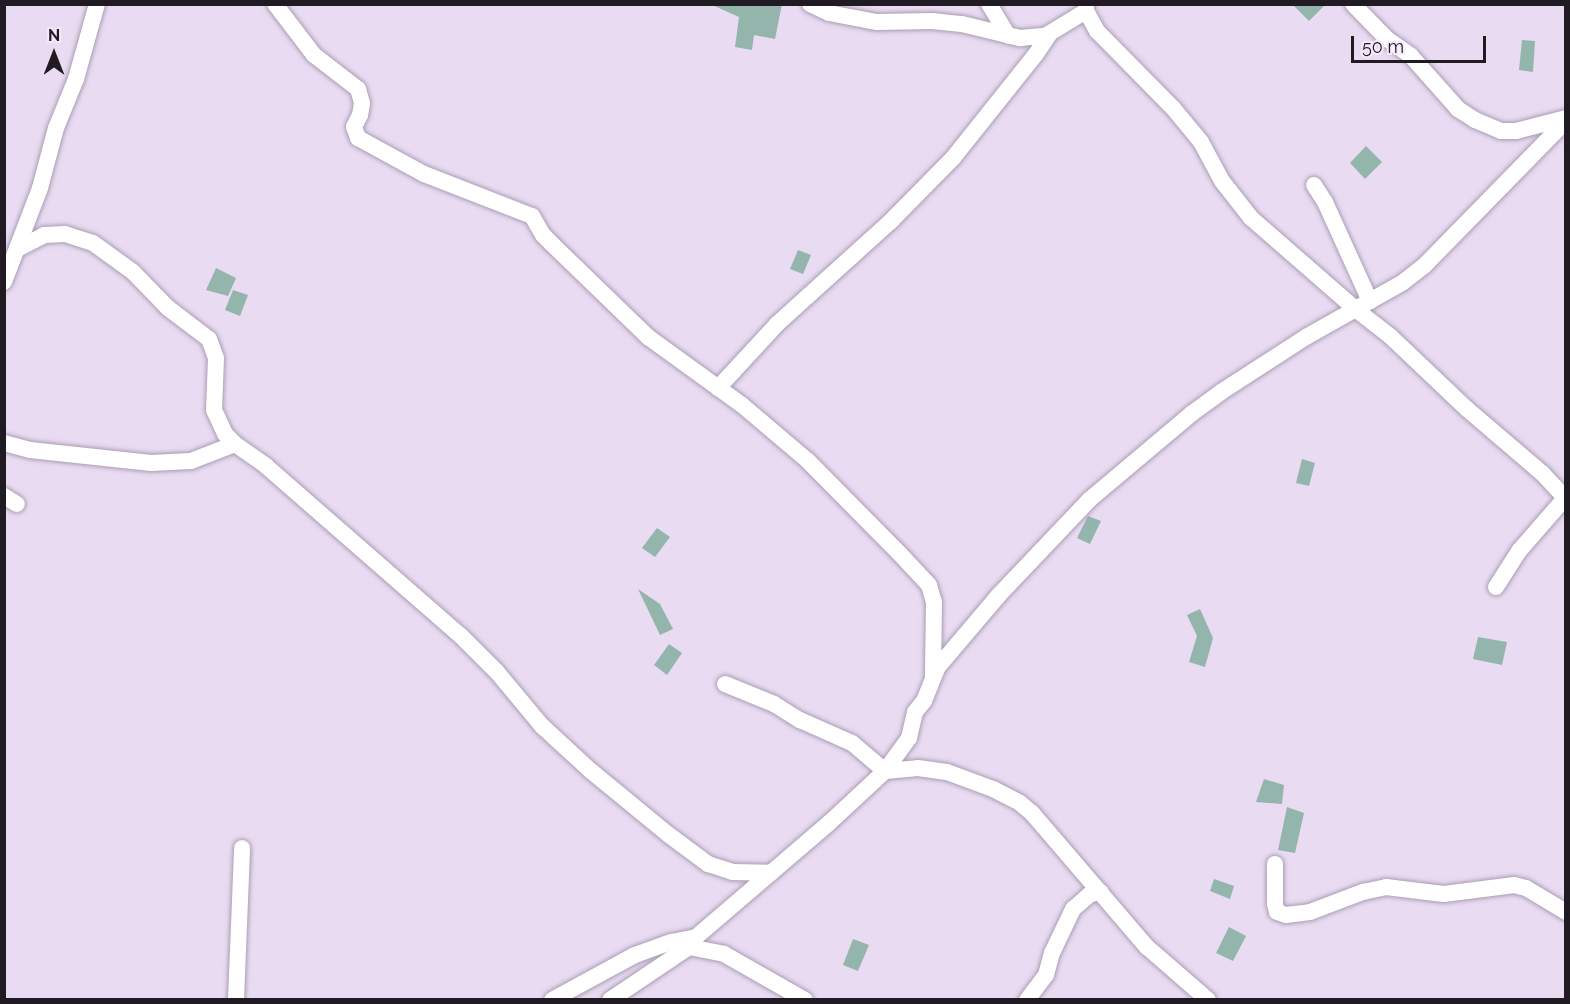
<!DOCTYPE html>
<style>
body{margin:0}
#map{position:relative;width:1570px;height:1004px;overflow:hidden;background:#e9dbf2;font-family:Raleway,sans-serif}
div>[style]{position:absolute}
.building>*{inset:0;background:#93b5ab}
.roads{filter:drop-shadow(0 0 2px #ab9db3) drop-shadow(0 0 2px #ab9db3)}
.minor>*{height:16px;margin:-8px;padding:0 8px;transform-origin:8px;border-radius:8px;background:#fff}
span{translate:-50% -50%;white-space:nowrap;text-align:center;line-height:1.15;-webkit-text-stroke:6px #f5e9fc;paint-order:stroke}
.frame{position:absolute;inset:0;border:6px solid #201b23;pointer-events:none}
.north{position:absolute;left:24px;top:24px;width:60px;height:60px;-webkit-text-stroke:4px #f5e9fc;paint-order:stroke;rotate:0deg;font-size:16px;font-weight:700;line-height:24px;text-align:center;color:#201b23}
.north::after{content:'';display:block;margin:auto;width:21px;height:27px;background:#201b23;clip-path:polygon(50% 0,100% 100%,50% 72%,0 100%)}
.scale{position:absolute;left:1351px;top:36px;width:135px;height:27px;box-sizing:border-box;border:3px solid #201b23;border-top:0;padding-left:8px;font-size:18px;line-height:21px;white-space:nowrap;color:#201b23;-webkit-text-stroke:4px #f5e9fc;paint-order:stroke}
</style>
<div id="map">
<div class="building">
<i style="clip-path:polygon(710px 4px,782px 4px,775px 39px,754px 35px,752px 50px,735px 47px,739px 17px)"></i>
<i style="clip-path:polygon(1292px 4px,1326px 4px,1309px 21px)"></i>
<i style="clip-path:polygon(1522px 40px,1535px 41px,1533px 72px,1519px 70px)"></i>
<i style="clip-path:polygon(1366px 146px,1382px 162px,1365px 179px,1350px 163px)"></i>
<i style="clip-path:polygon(798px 250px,811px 255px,803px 274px,790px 269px)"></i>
<i style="clip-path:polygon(216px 268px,236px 278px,228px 296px,206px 290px)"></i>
<i style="clip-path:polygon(233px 290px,248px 295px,240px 316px,225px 310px)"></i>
<i style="clip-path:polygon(1302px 459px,1315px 463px,1309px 486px,1296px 483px)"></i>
<i style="clip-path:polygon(1088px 516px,1101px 521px,1090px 544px,1077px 538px)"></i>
<i style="clip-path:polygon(657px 528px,670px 537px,655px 557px,642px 548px)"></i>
<i style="clip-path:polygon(638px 589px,660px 604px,673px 629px,660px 635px)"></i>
<i style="clip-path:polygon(1200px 609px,1213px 638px,1205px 667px,1189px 662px,1197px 636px,1187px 615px)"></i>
<i style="clip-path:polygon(1478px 637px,1507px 642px,1502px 665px,1473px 659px)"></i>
<i style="clip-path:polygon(669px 644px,682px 653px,667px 675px,654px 665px)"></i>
<i style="clip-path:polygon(1264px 779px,1284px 785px,1282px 804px,1256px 802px)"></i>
<i style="clip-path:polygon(1287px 807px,1304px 813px,1295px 853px,1278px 850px)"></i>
<i style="clip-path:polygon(1214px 879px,1234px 886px,1230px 899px,1210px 891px)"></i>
<i style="clip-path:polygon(1229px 927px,1246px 936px,1233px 961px,1216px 953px)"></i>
<i style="clip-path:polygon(853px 939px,869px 945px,858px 971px,843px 965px)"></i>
</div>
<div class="roads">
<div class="minor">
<i style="left:275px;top:4px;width:64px;rotate:52.6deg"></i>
<i style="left:314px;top:55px;width:56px;rotate:37.7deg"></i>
<i style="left:358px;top:89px;width:15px;rotate:74deg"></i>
<i style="left:362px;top:103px;width:12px;rotate:99deg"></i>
<i style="left:360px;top:115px;width:13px;rotate:117deg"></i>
<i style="left:354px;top:127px;width:12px;rotate:70deg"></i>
<i style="left:358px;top:138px;width:75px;rotate:28.6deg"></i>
<i style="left:424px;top:174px;width:116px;rotate:21.3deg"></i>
<i style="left:532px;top:216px;width:22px;rotate:60deg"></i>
<i style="left:543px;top:235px;width:13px;rotate:45deg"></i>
<i style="left:552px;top:244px;width:134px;rotate:44.1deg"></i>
<i style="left:648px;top:337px;width:116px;rotate:35.9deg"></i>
<i style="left:742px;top:405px;width:87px;rotate:40.3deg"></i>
<i style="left:808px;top:461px;width:131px;rotate:45.3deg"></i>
<i style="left:900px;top:554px;width:42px;rotate:46.9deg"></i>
<i style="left:929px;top:585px;width:18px;rotate:74deg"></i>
<i style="left:934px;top:602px;width:74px;rotate:90.8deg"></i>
<i style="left:810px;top:4px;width:21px;rotate:25deg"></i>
<i style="left:829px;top:13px;width:49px;rotate:10.6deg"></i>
<i style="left:877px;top:22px;width:55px;rotate:-1deg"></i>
<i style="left:932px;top:21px;width:30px;rotate:6deg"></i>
<i style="left:962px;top:24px;width:60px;rotate:13.6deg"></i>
<i style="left:1020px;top:38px;width:25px;rotate:-5deg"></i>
<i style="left:1045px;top:36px;width:48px;rotate:-31.4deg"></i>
<i style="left:989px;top:4px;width:37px;rotate:59deg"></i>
<i style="left:1086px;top:4px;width:7px;rotate:90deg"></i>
<i style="left:1086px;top:11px;width:23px;rotate:61deg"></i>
<i style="left:1097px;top:31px;width:108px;rotate:45.4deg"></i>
<i style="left:1173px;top:108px;width:44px;rotate:50.5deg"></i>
<i style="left:1201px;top:142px;width:44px;rotate:61.7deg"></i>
<i style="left:1222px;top:181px;width:47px;rotate:51.9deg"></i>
<i style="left:1251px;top:218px;width:137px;rotate:41.1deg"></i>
<i style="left:1354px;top:308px;width:46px;rotate:37.9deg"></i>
<i style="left:1390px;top:336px;width:106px;rotate:43.5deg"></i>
<i style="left:1467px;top:409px;width:99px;rotate:40.5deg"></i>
<i style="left:1542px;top:473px;width:35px;rotate:47deg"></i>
<i style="left:1353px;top:4px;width:49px;rotate:45.8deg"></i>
<i style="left:1387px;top:39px;width:29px;rotate:35deg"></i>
<i style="left:1411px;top:56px;width:71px;rotate:48.4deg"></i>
<i style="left:1458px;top:109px;width:20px;rotate:33deg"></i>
<i style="left:1475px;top:120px;width:28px;rotate:23deg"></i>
<i style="left:1501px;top:131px;width:15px"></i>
<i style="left:1516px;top:131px;width:52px;rotate:-14.6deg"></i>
<i style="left:1314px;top:185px;width:20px;rotate:57deg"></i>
<i style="left:1325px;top:202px;width:109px;rotate:65.6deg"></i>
<i style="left:17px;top:249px;width:30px;rotate:-27deg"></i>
<i style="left:44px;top:235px;width:21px;rotate:-3deg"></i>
<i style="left:65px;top:234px;width:29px;rotate:18deg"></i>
<i style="left:93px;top:243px;width:49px;rotate:35.9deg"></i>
<i style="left:133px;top:272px;width:50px;rotate:45.8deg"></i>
<i style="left:168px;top:308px;width:51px;rotate:37.1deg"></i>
<i style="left:209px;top:339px;width:20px;rotate:70deg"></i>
<i style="left:216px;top:358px;width:52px;rotate:92.2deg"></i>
<i style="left:214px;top:410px;width:26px;rotate:65deg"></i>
<i style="left:225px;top:434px;width:14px;rotate:45deg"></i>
<i style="left:235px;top:444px;width:38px;rotate:35deg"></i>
<i style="left:266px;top:466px;width:257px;rotate:41.1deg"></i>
<i style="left:460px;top:635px;width:52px;rotate:45deg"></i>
<i style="left:497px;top:672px;width:70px;rotate:50.2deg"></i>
<i style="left:542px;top:726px;width:67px;rotate:42.6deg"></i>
<i style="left:591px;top:771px;width:101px;rotate:39.4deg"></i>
<i style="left:669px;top:835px;width:49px;rotate:36.6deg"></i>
<i style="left:708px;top:864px;width:25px;rotate:18deg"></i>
<i style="left:732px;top:872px;width:39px;rotate:1deg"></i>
<i style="left:4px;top:282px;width:101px;rotate:-69deg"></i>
<i style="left:40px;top:188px;width:62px;rotate:-75.1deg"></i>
<i style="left:56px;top:128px;width:53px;rotate:-67.8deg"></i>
<i style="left:76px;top:79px;width:78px;rotate:-74.4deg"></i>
<i style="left:718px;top:388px;width:87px;rotate:-47.3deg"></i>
<i style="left:777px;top:324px;width:154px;rotate:-42.1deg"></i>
<i style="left:891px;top:221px;width:88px;rotate:-45.5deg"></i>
<i style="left:953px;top:158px;width:133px;rotate:-51.4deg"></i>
<i style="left:1036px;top:54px;width:25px;rotate:-56deg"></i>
<i style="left:4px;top:443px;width:27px;rotate:15deg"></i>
<i style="left:30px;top:450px;width:122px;rotate:6.1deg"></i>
<i style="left:151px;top:463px;width:40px;rotate:-2.9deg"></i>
<i style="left:191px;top:461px;width:47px;rotate:-21.1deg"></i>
<i style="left:4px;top:496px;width:15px;rotate:32deg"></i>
<i style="left:1496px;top:587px;width:43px;rotate:-57.4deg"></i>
<i style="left:1519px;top:551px;width:70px;rotate:-49deg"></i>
<i style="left:725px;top:684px;width:53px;rotate:22.2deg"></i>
<i style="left:774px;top:704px;width:31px;rotate:32deg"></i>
<i style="left:800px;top:720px;width:57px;rotate:23.9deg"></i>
<i style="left:852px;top:743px;width:43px;rotate:40.3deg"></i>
<i style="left:885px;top:771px;width:41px;rotate:-54deg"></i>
<i style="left:909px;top:738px;width:27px;rotate:-77deg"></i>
<i style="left:915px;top:712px;width:14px;rotate:-51deg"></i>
<i style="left:924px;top:701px;width:35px;rotate:-68deg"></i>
<i style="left:937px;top:668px;width:94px;rotate:-49.7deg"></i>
<i style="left:998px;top:596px;width:132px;rotate:-46.5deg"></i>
<i style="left:1089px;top:500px;width:133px;rotate:-40.1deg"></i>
<i style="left:1191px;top:414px;width:37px;rotate:-36deg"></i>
<i style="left:1221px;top:392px;width:101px;rotate:-32.9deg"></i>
<i style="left:1306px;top:337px;width:110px;rotate:-29.4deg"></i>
<i style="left:1402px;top:283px;width:29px;rotate:-38deg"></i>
<i style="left:1425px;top:265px;width:202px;rotate:-45.6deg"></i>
<i style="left:1275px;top:864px;width:40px;rotate:90deg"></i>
<i style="left:1275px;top:904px;width:8px;rotate:76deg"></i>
<i style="left:1277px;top:912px;width:9px;rotate:18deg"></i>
<i style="left:1286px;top:915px;width:24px;rotate:-7deg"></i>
<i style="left:1310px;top:912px;width:57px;rotate:-20.7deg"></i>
<i style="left:1363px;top:892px;width:24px;rotate:-12deg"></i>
<i style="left:1386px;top:887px;width:58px;rotate:6.9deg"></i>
<i style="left:1444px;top:894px;width:71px;rotate:-7.3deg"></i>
<i style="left:1514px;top:885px;width:12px;rotate:14deg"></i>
<i style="left:1526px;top:888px;width:47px;rotate:31deg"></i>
<i style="left:689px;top:947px;width:36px;rotate:11deg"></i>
<i style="left:724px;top:954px;width:93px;rotate:29.6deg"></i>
<i style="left:236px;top:1000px;width:152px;rotate:-87.7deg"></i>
<i style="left:552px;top:1000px;width:94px;rotate:-28.5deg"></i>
<i style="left:635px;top:955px;width:38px;rotate:-20deg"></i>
<i style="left:671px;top:942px;width:25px;rotate:-11deg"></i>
<i style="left:610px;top:1000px;width:95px;rotate:-33.9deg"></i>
<i style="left:689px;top:947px;width:12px;rotate:-55deg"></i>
<i style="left:696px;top:937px;width:174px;rotate:-40.6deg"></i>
<i style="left:828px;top:824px;width:78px;rotate:-42.9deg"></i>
<i style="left:885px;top:771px;width:33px;rotate:-5deg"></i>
<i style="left:918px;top:768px;width:29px;rotate:8deg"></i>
<i style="left:947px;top:772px;width:49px;rotate:20.3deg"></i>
<i style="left:993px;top:789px;width:30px;rotate:27deg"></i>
<i style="left:1020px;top:803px;width:16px;rotate:40deg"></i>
<i style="left:1032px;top:813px;width:177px;rotate:49.4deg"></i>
<i style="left:1147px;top:947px;width:81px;rotate:41deg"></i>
<i style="left:1027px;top:1000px;width:31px;rotate:-53deg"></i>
<i style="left:1046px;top:975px;width:23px;rotate:-75deg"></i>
<i style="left:1052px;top:953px;width:49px;rotate:-64.5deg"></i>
<i style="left:1073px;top:909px;width:23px;rotate:-41deg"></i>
<i style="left:1090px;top:894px;width:11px;rotate:-10deg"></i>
</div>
</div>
<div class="frame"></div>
<div class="north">N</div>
<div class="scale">50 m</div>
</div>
